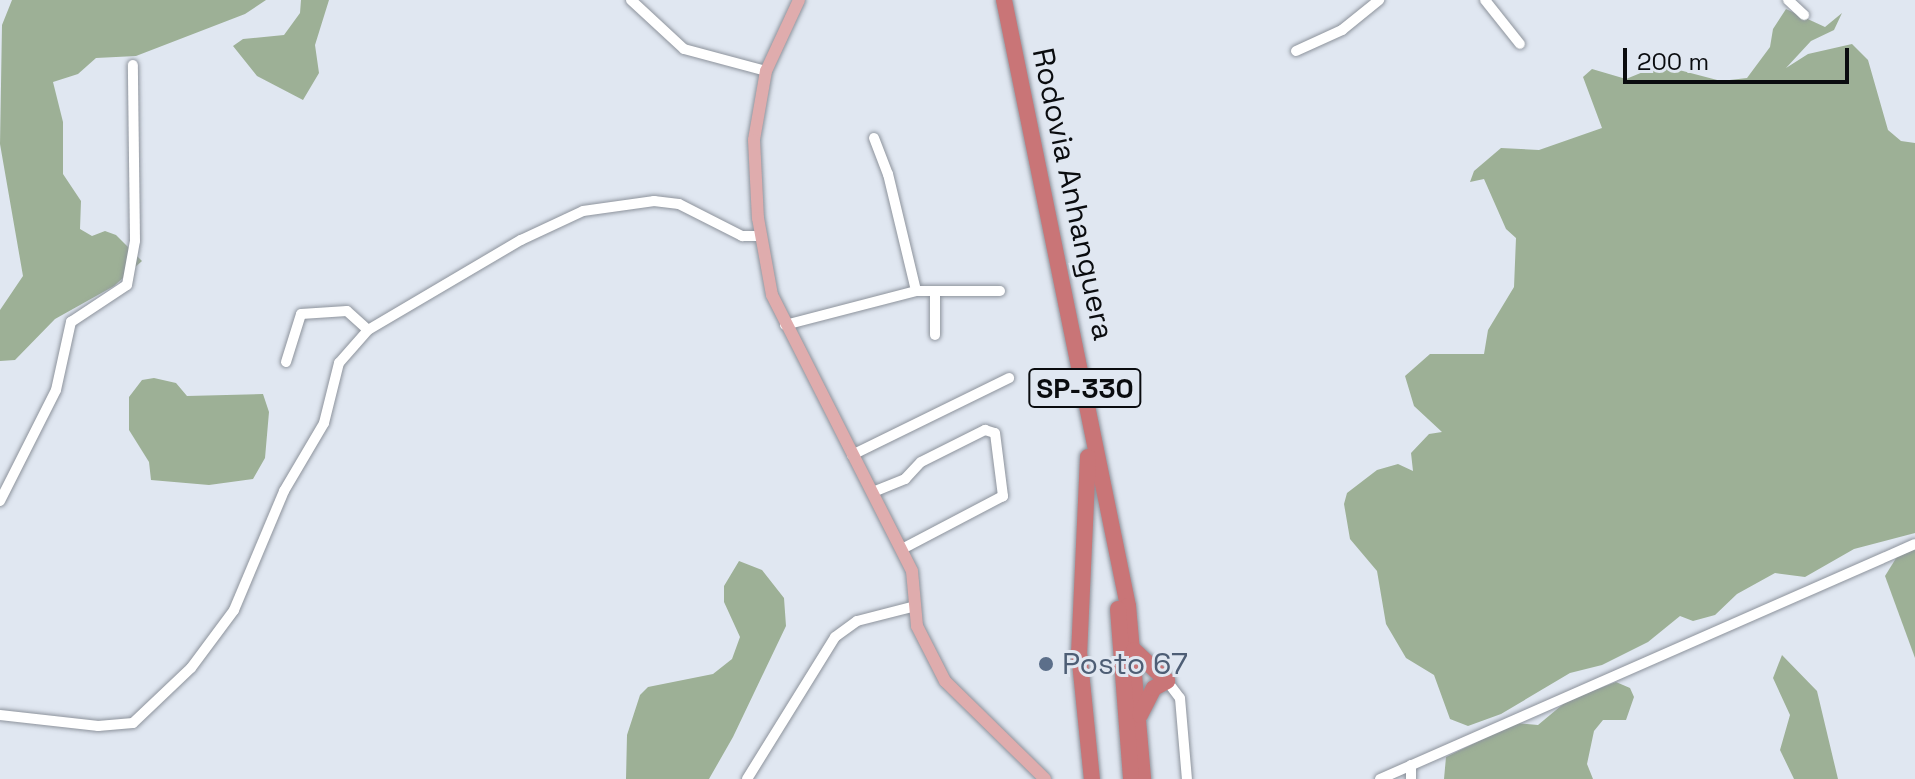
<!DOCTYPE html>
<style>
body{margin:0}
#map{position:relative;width:1915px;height:779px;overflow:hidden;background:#e0e7f1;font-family:"Space Grotesk",sans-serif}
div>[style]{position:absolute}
.forest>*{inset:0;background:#9db096}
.roads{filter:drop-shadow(0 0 2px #8d939c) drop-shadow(0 0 2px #8d939c)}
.minor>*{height:10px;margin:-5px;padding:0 5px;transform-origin:5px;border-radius:5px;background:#fff}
.major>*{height:12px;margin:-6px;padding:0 6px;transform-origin:6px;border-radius:6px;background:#dfacad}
.highway>*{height:16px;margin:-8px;padding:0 8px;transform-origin:8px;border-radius:8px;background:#c97577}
.dots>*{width:22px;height:22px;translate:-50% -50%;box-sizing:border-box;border:4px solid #e0e7f1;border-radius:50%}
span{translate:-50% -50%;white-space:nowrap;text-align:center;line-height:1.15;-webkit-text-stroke:6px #e0e7f1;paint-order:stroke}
.shield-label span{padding:2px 6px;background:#e0e7f1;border:2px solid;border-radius:6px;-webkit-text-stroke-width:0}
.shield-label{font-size:28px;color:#0a0c0f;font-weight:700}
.street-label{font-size:30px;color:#0a0c0f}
.service-label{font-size:30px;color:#4e5e75}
.left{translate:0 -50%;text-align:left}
.scale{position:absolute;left:1623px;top:48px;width:226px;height:36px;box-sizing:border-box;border:4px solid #0a0c0f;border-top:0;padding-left:10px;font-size:24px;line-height:28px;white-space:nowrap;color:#0a0c0f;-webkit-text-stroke:6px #e0e7f1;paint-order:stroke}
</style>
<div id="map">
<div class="forest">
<i style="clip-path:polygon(12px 0,266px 0,245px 14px,136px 56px,96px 58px,78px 74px,53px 82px,63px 122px,63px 174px,81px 201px,80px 229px,92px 236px,105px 231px,116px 235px,142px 261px,114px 286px,55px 319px,15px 360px,0 361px,0 310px,23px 276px,0 144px,2px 25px)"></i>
<i style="clip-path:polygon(301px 0,329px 0,315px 45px,319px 73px,303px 100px,257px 76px,233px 46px,243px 39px,284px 35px,300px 13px)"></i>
<i style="clip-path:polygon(1786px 9px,1825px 27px,1842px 13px,1834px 30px,1811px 41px,1786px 68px,1808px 54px,1852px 44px,1868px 60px,1888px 130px,1901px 141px,1915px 143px,1915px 533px,1854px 549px,1805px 577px,1775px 573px,1737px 594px,1715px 615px,1693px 621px,1680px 616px,1648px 642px,1602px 665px,1570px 673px,1501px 714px,1468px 726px,1450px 719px,1434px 675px,1406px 658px,1386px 624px,1377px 571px,1350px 539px,1344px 504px,1347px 493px,1377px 470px,1398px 464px,1413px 471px,1411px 453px,1429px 434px,1442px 432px,1414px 406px,1405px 376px,1430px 354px,1484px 354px,1488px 330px,1514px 287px,1516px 238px,1506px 229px,1484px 179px,1470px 182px,1474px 171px,1501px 148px,1539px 150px,1602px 128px,1583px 77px,1592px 69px,1626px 79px,1660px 65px,1721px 81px,1747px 78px,1770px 47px,1773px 29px)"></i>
<i style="clip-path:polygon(154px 378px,176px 383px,187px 396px,263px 394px,269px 412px,265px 458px,253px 479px,209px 485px,151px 480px,149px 462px,129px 430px,129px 397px,142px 380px)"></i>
<i style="clip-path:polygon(1915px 543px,1915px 658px,1885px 576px,1898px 555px)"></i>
<i style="clip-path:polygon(739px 561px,762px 570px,784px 598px,786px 626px,733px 737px,709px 779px,626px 779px,627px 735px,640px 695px,648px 687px,713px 674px,732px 659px,740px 637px,724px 602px,724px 586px)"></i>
<i style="clip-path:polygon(1782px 655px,1817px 691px,1838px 779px,1794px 779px,1780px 750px,1790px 715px,1773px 678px)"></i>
<i style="clip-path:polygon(1616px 682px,1630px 688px,1634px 697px,1626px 720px,1603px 720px,1594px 731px,1587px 764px,1593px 779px,1444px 779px,1446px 757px,1516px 723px,1538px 725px,1568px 700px)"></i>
</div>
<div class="roads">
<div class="minor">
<i style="left:631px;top:0;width:72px;rotate:42.8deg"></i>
<i style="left:684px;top:49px;width:85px;rotate:15deg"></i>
<i style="left:1485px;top:0;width:56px;rotate:51.5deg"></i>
<i style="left:1788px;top:0;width:22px;rotate:43deg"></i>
<i style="left:1296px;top:51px;width:51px;rotate:-24.5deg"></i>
<i style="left:1342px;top:30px;width:48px;rotate:-39deg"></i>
<i style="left:874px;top:138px;width:39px;rotate:69deg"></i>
<i style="left:888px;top:174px;width:120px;rotate:76.5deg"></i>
<i style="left:785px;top:325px;width:135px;rotate:-14.5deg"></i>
<i style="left:916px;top:291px;width:84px"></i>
<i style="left:935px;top:335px;width:44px;rotate:-90deg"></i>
<i style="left:286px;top:362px;width:50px;rotate:-72.6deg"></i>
<i style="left:301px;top:314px;width:46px;rotate:-3.7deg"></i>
<i style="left:347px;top:311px;width:28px;rotate:42deg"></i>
<i style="left:852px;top:455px;width:175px;rotate:-26.1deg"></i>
<i style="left:873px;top:492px;width:35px;rotate:-22deg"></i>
<i style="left:905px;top:479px;width:23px;rotate:-47deg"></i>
<i style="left:921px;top:462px;width:72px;rotate:-26.6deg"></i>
<i style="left:985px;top:430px;width:10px;rotate:17deg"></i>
<i style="left:995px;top:433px;width:64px;rotate:82.8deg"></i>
<i style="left:1003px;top:496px;width:114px;rotate:152.3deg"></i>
<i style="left:0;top:501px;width:124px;rotate:-63.2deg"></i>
<i style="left:56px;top:390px;width:70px;rotate:-77.6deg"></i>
<i style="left:71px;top:322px;width:67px;rotate:-33.5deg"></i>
<i style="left:127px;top:285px;width:45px;rotate:-79.7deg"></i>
<i style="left:135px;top:241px;width:176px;rotate:-90.7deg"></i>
<i style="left:1167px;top:681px;width:21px;rotate:53deg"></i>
<i style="left:1180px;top:698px;width:81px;rotate:85.1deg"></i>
<i style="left:0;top:715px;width:99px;rotate:6.4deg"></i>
<i style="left:98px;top:726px;width:35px;rotate:-5deg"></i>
<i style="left:133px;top:723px;width:80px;rotate:-43.5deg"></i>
<i style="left:191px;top:668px;width:72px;rotate:-53.4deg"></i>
<i style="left:234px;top:610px;width:129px;rotate:-67.2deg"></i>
<i style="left:284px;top:491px;width:79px;rotate:-59.5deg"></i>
<i style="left:324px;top:423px;width:62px;rotate:-76deg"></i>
<i style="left:339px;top:363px;width:44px;rotate:-48.7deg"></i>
<i style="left:368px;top:330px;width:178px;rotate:-30.5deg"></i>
<i style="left:521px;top:240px;width:68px;rotate:-25.1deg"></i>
<i style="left:583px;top:211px;width:72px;rotate:-8deg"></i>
<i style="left:654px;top:201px;width:25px;rotate:7deg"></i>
<i style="left:679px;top:204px;width:71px;rotate:26.9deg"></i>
<i style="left:742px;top:236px;width:19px"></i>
<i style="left:747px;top:779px;width:167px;rotate:-58.2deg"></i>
<i style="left:835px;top:637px;width:27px;rotate:-36deg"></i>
<i style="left:857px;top:621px;width:57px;rotate:-14.3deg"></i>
<i style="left:1380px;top:779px;width:584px;rotate:-23.71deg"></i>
<i style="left:1411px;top:779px;width:14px;rotate:-90deg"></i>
</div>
<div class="major">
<i style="left:799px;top:0;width:78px;rotate:114.9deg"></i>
<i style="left:766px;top:71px;width:70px;rotate:99.9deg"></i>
<i style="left:754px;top:140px;width:78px;rotate:87.1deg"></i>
<i style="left:758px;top:218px;width:78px;rotate:79.7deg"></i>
<i style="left:772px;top:295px;width:309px;rotate:63.1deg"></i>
<i style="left:912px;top:571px;width:55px;rotate:84.8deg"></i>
<i style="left:917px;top:626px;width:62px;rotate:63deg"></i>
<i style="left:945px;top:681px;width:140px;rotate:44.4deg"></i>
</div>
<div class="highway">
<i style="left:1004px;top:0;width:619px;rotate:78.44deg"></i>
<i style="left:1128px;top:606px;width:174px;rotate:85deg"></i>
<i style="left:1088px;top:457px;width:195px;rotate:92.6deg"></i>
<i style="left:1079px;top:652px;width:128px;rotate:84.2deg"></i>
<i style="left:1118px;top:609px;width:170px;rotate:85.6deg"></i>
<i style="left:1134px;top:650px;width:45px;rotate:43.2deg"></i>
<i style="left:1140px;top:715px;width:30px;rotate:-63deg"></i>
<i style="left:1154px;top:688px;width:15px;rotate:-28deg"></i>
</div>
</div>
<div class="dots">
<i style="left:1046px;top:664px;background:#5c6f8a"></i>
</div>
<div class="shield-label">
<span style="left:1085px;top:388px">SP-330</span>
</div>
<div class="street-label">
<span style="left:1073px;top:194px;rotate:78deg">Rodovia Anhanguera</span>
</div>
<div class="service-label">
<span class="left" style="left:1062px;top:664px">Posto 67</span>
</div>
<div class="scale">200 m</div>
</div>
